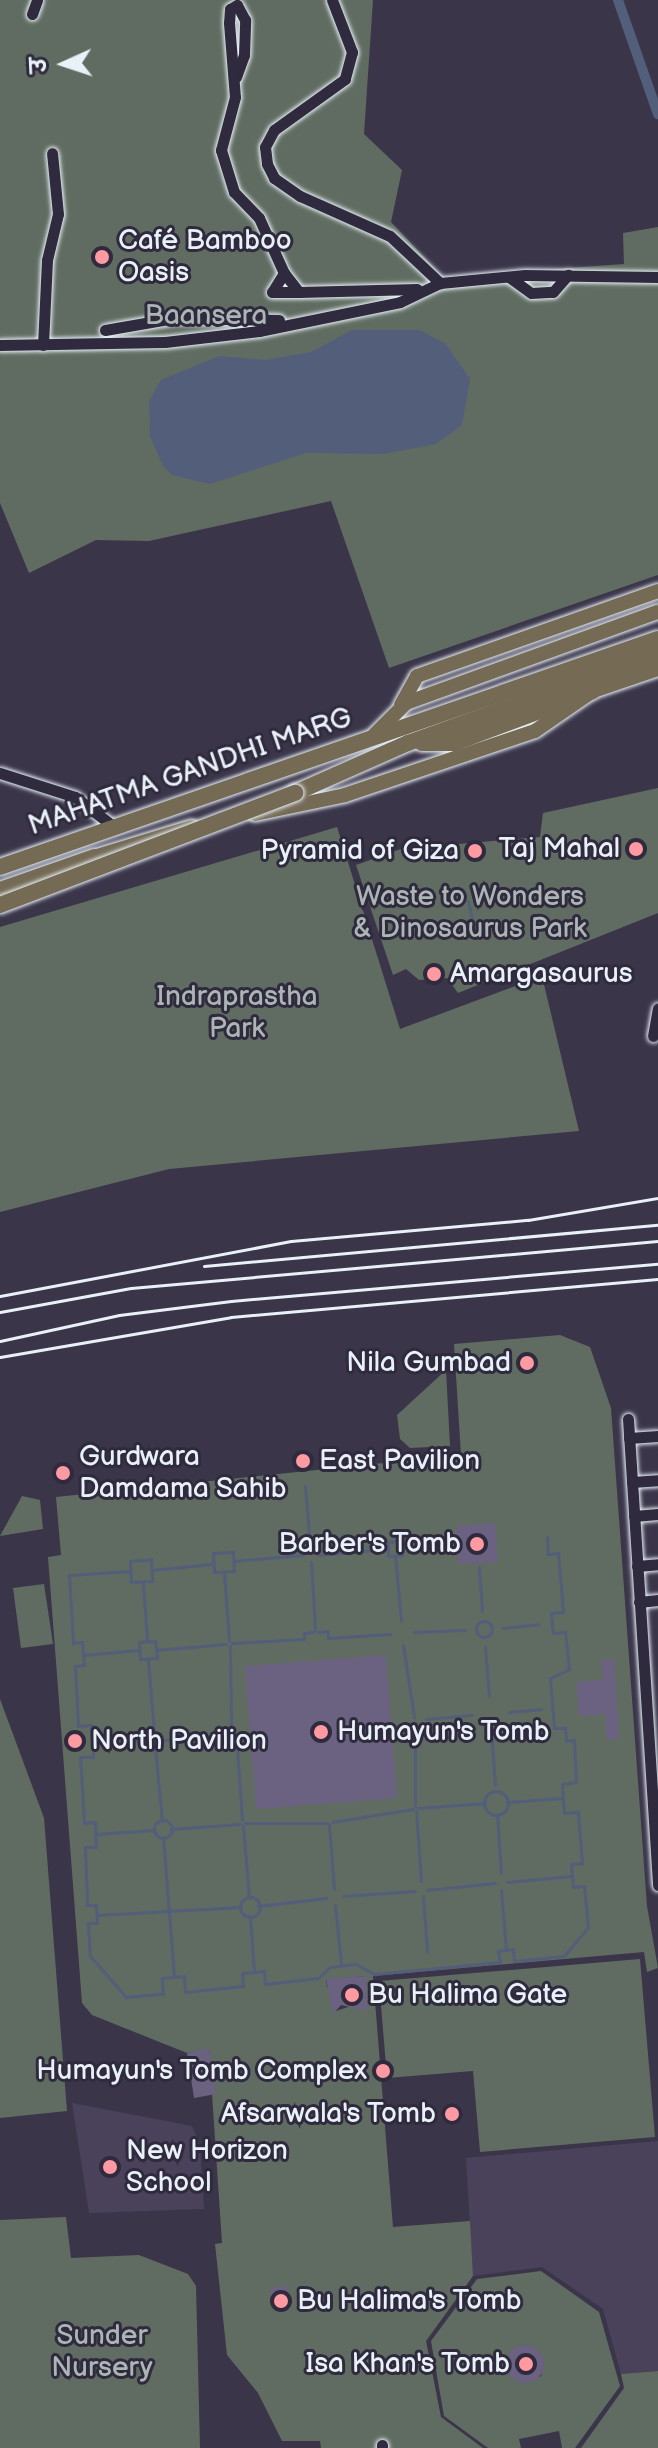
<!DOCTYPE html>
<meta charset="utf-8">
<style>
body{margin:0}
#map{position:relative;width:658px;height:2448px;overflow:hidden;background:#3b354a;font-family:"Balsamiq Sans","Playpen Sans Deva",sans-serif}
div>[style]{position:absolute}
.built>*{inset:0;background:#49425a}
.green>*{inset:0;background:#606c61}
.water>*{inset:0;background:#525e7a}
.stream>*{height:3px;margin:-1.5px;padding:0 1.5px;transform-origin:1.5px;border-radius:1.5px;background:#525e7a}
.stream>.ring{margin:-1.5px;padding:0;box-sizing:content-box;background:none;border:3px solid #525e7a;border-radius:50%}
.canal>*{height:10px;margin:-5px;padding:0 5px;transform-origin:5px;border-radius:5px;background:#525e7a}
.building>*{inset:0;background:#6a6280}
.round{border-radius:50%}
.roads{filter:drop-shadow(0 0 2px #e8f1f8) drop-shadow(0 0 2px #e8f1f8)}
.minor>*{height:11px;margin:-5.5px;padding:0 5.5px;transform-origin:5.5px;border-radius:5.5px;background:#2f2a3d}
.major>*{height:14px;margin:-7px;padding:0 7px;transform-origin:7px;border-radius:7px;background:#756b55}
.highway>*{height:16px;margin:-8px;padding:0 8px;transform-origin:8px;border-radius:8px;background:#756b55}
.rail>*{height:3px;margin:-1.5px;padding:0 1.5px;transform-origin:1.5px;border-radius:1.5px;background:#e8f1f8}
.bridges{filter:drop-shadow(0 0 2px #e8f1f8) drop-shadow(0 0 2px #e8f1f8)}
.highway-bridge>*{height:16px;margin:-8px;padding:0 8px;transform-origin:8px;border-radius:8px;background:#756b55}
.dots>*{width:22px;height:22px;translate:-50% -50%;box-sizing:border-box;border:4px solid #2f2a3d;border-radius:50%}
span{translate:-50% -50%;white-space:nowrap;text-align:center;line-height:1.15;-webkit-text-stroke:6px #2f2a3d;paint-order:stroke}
.poi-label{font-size:28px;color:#e8f1f8}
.left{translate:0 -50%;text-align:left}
.right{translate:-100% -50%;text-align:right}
.park-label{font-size:28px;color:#abb5b4}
.street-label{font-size:28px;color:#e8f1f8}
.north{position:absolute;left:24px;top:24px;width:80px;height:80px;-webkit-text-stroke:6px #2f2a3d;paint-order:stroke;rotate:267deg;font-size:22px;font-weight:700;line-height:32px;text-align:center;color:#e8f1f8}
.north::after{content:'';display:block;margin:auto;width:28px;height:36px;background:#e8f1f8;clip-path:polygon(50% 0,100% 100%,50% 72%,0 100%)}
</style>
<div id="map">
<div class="built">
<i style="clip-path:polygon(72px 2103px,192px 2126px,200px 2145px,204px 2209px,89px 2213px)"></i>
<i style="clip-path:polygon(658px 2141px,658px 2371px,621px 2374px,603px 2309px,542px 2267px,473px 2276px,466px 2158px)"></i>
</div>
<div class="green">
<i style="clip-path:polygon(0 0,373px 0,364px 134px,402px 170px,391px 222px,443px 277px,624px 264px,623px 233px,658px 227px,658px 575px,389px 668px,331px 501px,149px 541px,96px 540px,29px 573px,0 503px)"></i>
<i style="clip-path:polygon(658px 788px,658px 913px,458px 993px,447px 978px,419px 980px,406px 969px,393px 975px,356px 865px,401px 849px,540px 837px,543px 813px)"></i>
<i style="clip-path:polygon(337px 827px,400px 1029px,542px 976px,579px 1131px,169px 1169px,0 1212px,0 927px)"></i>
<i style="clip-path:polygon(evenodd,560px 1335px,590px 1347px,611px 1408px,647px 1906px,658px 1968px,647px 1972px,644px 1952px,373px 1976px,393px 2227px,470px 2221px,473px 2276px,426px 2341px,441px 2417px,483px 2448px,321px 2448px,320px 2441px,282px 2441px,258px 2393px,227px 2355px,215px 2244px,222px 2243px,209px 2049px,187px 2053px,92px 2015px,82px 2003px,48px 1557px,61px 1555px,56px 1497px,461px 1455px,454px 1344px,560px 1335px,366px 1976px,366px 1984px,356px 1985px,357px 2004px,333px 2012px,338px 1987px,327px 1987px,326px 1980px,366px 1976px)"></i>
<i style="clip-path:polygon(446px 1370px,450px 1446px,410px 1448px,400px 1439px,397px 1415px)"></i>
<i style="clip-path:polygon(22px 1496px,40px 1500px,43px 1529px,0 1536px)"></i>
<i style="clip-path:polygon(44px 1584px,53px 1644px,21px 1648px,13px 1588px)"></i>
<i style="clip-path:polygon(0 1699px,44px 1818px,67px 2111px,0 2118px)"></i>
<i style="clip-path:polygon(640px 1959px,655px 2137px,480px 2152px,473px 2071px,387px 2078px,379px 1981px)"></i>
<i style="clip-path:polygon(66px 2217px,71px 2258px,139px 2255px,188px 2274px,196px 2286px,200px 2448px,0 2448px,0 2220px)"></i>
<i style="clip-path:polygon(evenodd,541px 2271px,599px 2312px,620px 2386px,575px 2448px,562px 2448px,559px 2431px,519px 2439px,521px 2448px,488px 2448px,444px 2416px,431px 2341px,477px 2279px,541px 2271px,528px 2345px,544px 2363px,541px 2376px,524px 2383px,509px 2374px,506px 2363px,515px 2348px,528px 2345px)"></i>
<i style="clip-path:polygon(658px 2371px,658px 2448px,581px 2448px,624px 2388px,621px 2374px)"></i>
</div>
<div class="water">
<i style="clip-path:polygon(352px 330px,419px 330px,445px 343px,470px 379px,462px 425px,436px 444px,384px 454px,306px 453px,210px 484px,172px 475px,163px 466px,150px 436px,149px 401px,161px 380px,219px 356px,266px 360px,311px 352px)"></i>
</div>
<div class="stream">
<i style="left:468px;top:901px;width:34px;rotate:78deg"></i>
<i style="left:305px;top:1486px;width:61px;rotate:85.3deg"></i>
<i style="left:401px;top:1541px;width:14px;rotate:86deg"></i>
<i style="left:402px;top:1555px;width:14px;rotate:176deg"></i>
<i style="left:388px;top:1556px;width:14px;rotate:-90deg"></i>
<i style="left:388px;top:1542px;width:13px;rotate:-4deg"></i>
<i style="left:403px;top:1548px;width:44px;rotate:-2.6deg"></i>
<i style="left:233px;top:1552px;width:19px;rotate:87deg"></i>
<i style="left:234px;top:1571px;width:20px;rotate:177deg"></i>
<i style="left:214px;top:1572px;width:19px;rotate:-93deg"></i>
<i style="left:213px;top:1553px;width:20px;rotate:-3deg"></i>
<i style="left:318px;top:1555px;width:69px;rotate:-5deg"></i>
<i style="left:395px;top:1556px;width:65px;rotate:84.7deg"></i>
<i style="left:151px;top:1559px;width:22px;rotate:87deg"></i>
<i style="left:152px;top:1581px;width:21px;rotate:177deg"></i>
<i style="left:131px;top:1582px;width:21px;rotate:-93deg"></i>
<i style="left:130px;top:1561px;width:21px;rotate:-5deg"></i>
<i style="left:234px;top:1561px;width:69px;rotate:-5deg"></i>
<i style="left:311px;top:1562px;width:68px;rotate:86.6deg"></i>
<i style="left:479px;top:1567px;width:44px;rotate:86.1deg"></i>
<i style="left:152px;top:1570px;width:60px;rotate:-5.7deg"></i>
<i style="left:130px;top:1571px;width:61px;rotate:176.2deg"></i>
<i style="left:69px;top:1575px;width:68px;rotate:86.6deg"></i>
<i style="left:73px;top:1643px;width:9px;rotate:-6deg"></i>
<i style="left:82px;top:1642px;width:23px;rotate:85deg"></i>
<i style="left:84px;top:1665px;width:9px;rotate:174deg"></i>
<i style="left:75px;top:1666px;width:60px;rotate:87.1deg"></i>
<i style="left:78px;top:1726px;width:13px;rotate:-4deg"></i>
<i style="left:91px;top:1725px;width:20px;rotate:84deg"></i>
<i style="left:93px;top:1745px;width:12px;rotate:90deg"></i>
<i style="left:93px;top:1757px;width:13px;rotate:180deg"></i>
<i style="left:80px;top:1757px;width:66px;rotate:86.5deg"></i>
<i style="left:84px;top:1823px;width:11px;rotate:-5deg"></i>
<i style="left:95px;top:1822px;width:25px;rotate:88deg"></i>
<i style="left:96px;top:1847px;width:11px;rotate:180deg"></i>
<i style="left:85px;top:1847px;width:58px;rotate:88deg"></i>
<i style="left:87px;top:1905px;width:9px"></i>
<i style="left:96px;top:1905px;width:18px;rotate:87deg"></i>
<i style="left:97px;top:1923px;width:9px;rotate:180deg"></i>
<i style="left:88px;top:1923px;width:33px;rotate:87deg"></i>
<i style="left:90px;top:1956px;width:55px;rotate:48.7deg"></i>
<i style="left:126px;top:1997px;width:37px;rotate:-5deg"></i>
<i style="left:163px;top:1994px;width:16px;rotate:-94deg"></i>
<i style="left:162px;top:1978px;width:22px;rotate:-5deg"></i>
<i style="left:184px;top:1976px;width:16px;rotate:86deg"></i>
<i style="left:185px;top:1992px;width:58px;rotate:-5.9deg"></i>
<i style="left:243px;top:1986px;width:13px;rotate:-94deg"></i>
<i style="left:242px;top:1973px;width:12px;rotate:-5deg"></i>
<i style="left:254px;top:1972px;width:10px;rotate:-6deg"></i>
<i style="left:264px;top:1971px;width:13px;rotate:86deg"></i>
<i style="left:265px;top:1984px;width:53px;rotate:-6.5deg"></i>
<i style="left:318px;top:1978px;width:16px;rotate:-43deg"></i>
<i style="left:330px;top:1967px;width:26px;rotate:-7deg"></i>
<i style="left:356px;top:1964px;width:21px;rotate:29deg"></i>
<i style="left:374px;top:1974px;width:127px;rotate:-5.4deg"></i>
<i style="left:500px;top:1962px;width:11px;rotate:-100deg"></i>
<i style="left:498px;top:1951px;width:15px;rotate:-8deg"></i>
<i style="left:513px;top:1949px;width:12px;rotate:85deg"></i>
<i style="left:514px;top:1961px;width:50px;rotate:-5.7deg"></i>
<i style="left:564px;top:1956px;width:38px;rotate:-50deg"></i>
<i style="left:588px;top:1927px;width:41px;rotate:-95.6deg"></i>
<i style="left:584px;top:1886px;width:11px;rotate:175deg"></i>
<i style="left:573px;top:1887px;width:23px;rotate:-95deg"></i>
<i style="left:571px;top:1864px;width:11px;rotate:-5deg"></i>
<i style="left:582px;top:1863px;width:51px;rotate:-94.5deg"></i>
<i style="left:578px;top:1812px;width:14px;rotate:176deg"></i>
<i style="left:564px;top:1813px;width:29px;rotate:-94deg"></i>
<i style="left:562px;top:1784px;width:14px;rotate:-8deg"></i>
<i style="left:576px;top:1782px;width:42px;rotate:-92.7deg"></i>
<i style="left:574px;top:1740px;width:8px;rotate:173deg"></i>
<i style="left:566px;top:1741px;width:13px;rotate:-94deg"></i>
<i style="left:565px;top:1728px;width:11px;rotate:180deg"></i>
<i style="left:554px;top:1728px;width:50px;rotate:-94.6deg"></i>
<i style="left:550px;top:1678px;width:21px;rotate:-25deg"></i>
<i style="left:569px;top:1669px;width:37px;rotate:-96deg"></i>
<i style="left:565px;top:1632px;width:12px;rotate:175deg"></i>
<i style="left:553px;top:1633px;width:20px;rotate:-96deg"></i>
<i style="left:551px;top:1613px;width:12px;rotate:-5deg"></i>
<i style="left:563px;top:1612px;width:59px;rotate:-94.8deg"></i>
<i style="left:558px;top:1553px;width:10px;rotate:174deg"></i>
<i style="left:548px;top:1554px;width:17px;rotate:-93deg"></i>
<i style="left:224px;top:1573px;width:68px;rotate:85.8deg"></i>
<i style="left:143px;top:1583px;width:57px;rotate:86deg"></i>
<i class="ring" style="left:476px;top:1621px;width:13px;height:13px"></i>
<i style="left:502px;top:1628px;width:37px;rotate:-6deg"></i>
<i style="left:318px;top:1632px;width:10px;rotate:-6deg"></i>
<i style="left:328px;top:1631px;width:7px;rotate:90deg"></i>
<i style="left:328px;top:1638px;width:62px;rotate:-3.7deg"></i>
<i style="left:414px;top:1632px;width:51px;rotate:-2.2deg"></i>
<i style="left:155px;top:1641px;width:17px;rotate:83deg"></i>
<i style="left:157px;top:1658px;width:17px;rotate:177deg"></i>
<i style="left:140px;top:1659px;width:17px;rotate:-93deg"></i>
<i style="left:139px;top:1642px;width:16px;rotate:-4deg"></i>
<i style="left:232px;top:1643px;width:72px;rotate:-3.2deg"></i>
<i style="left:304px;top:1639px;width:6px;rotate:-90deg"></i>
<i style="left:304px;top:1633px;width:9px;rotate:-6deg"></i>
<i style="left:403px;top:1645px;width:73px;rotate:81.3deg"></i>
<i style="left:230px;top:1646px;width:87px;rotate:89.3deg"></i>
<i style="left:485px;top:1647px;width:49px;rotate:85.3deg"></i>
<i style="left:156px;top:1650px;width:70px;rotate:-4.9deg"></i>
<i style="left:83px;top:1655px;width:56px;rotate:-5.1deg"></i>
<i style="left:148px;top:1660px;width:71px;rotate:85.2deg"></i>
<i style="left:509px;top:1712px;width:32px;rotate:-5deg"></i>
<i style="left:426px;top:1719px;width:46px;rotate:-5deg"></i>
<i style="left:415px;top:1722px;width:84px;rotate:90deg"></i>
<i style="left:491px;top:1730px;width:55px;rotate:85.8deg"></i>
<i style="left:231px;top:1737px;width:10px;rotate:84deg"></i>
<i style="left:232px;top:1747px;width:5px"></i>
<i style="left:237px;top:1747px;width:73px;rotate:86.1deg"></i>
<i style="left:163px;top:1740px;width:66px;rotate:-4.3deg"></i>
<i style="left:95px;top:1743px;width:51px;rotate:-3.4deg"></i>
<i style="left:155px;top:1748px;width:73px;rotate:84.5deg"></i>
<i class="ring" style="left:484px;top:1791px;width:21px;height:21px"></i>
<i style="left:507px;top:1802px;width:56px;rotate:-4.1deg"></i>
<i style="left:418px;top:1808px;width:67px;rotate:-4.3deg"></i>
<i style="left:416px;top:1811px;width:70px;rotate:85.9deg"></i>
<i style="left:497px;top:1814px;width:59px;rotate:86.1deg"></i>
<i class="ring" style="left:154px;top:1820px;width:15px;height:15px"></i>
<i style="left:332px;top:1822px;width:82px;rotate:-9.1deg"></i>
<i style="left:245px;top:1823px;width:82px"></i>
<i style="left:329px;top:1825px;width:64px;rotate:85.5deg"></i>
<i style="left:243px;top:1826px;width:72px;rotate:85.2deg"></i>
<i style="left:171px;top:1829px;width:69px;rotate:-4.1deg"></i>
<i style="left:96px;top:1834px;width:58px;rotate:-3.9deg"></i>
<i style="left:163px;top:1837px;width:140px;rotate:85.5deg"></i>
<i style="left:507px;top:1882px;width:64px;rotate:-5.4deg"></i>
<i style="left:427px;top:1890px;width:68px;rotate:-5.9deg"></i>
<i style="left:501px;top:1890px;width:60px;rotate:85.2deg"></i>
<i style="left:343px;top:1896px;width:72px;rotate:-4deg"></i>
<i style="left:423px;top:1896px;width:56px;rotate:85.9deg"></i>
<i class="ring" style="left:240px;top:1897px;width:17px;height:17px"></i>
<i style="left:335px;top:1905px;width:59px;rotate:84.2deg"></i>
<i style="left:258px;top:1906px;width:69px;rotate:-6.6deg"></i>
<i style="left:97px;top:1915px;width:144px;rotate:-3.2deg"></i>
<i style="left:250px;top:1916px;width:56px;rotate:85.9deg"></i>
</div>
<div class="canal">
<i style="left:618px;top:0;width:121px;rotate:70.7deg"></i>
</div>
<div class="building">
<i style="clip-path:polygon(495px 1523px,498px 1562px,459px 1564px,456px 1526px)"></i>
<i style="clip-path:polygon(386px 1655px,397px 1798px,256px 1809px,245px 1666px)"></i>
<i style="clip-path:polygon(614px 1659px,619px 1739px,607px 1740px,605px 1714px,579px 1716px,576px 1682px,603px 1680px,601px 1660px)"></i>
<i style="clip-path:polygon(366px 1976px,367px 2011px,341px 2005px,333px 2014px,326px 1979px)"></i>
<i style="clip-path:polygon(209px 2048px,216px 2094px,194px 2098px,187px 2053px)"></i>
<i class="round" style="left:441px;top:2103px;width:22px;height:22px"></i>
<i style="clip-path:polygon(288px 2286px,290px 2306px,273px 2308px,270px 2288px)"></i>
<i class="round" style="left:506px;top:2345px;width:38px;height:38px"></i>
</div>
<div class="roads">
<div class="minor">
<i style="left:332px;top:0;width:56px;rotate:69deg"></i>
<i style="left:352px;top:52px;width:28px;rotate:105deg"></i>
<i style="left:345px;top:79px;width:87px;rotate:144.3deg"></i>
<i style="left:274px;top:130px;width:19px;rotate:118deg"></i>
<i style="left:265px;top:147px;width:17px;rotate:83deg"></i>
<i style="left:267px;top:164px;width:16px;rotate:63deg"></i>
<i style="left:274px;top:178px;width:32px;rotate:35deg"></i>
<i style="left:300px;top:196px;width:98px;rotate:24deg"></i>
<i style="left:390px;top:236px;width:69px;rotate:43.2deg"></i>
<i style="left:32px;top:14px;width:15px;rotate:-70deg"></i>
<i style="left:236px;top:77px;width:23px;rotate:-70deg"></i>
<i style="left:244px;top:55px;width:35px;rotate:-88deg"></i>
<i style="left:245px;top:20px;width:17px;rotate:-118deg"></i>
<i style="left:237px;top:5px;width:8px;rotate:150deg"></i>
<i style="left:230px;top:9px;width:14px;rotate:94deg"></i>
<i style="left:229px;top:23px;width:74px;rotate:85.4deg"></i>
<i style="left:235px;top:97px;width:55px;rotate:104.8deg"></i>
<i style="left:221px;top:150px;width:44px;rotate:72.8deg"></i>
<i style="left:234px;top:192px;width:36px;rotate:46deg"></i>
<i style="left:259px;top:218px;width:60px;rotate:65.6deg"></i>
<i style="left:284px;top:273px;width:24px;rotate:52deg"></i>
<i style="left:299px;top:292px;width:118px;rotate:-1.5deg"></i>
<i style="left:284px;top:273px;width:22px;rotate:122deg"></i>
<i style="left:272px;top:292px;width:27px"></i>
<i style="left:509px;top:277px;width:27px;rotate:36deg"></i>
<i style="left:531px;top:293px;width:22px;rotate:-3deg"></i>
<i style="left:553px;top:292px;width:23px;rotate:-49deg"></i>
<i style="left:105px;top:330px;width:70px;rotate:-9.9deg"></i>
<i style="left:174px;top:318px;width:105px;rotate:1.1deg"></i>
<i style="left:0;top:345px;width:165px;rotate:-1deg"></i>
<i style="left:165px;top:342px;width:95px;rotate:-6.7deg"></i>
<i style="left:259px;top:331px;width:144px;rotate:-11.6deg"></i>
<i style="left:400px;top:302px;width:44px;rotate:-25.4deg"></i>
<i style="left:440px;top:283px;width:85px;rotate:-5.4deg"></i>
<i style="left:525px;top:275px;width:133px;rotate:0.9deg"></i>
<i style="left:43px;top:345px;width:85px;rotate:-87.3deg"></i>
<i style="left:47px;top:260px;width:47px;rotate:-76.6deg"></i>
<i style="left:58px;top:214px;width:61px;rotate:-95.6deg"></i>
<i style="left:0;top:773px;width:79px;rotate:17.7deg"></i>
<i style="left:75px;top:797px;width:48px;rotate:37.3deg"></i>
<i style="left:653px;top:1036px;width:28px;rotate:-80deg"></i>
<i style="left:628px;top:1419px;width:467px;rotate:86.3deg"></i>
<i style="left:629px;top:1438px;width:29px;rotate:-4deg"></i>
<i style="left:632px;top:1482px;width:26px;rotate:-4deg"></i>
<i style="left:634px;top:1516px;width:24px;rotate:-5deg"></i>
<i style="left:637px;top:1566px;width:21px;rotate:-5deg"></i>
<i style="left:639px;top:1602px;width:19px;rotate:-6deg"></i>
<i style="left:382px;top:2445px;width:3px;rotate:90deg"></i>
</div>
<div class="major">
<i style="left:401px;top:705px;width:33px;rotate:-61deg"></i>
<i style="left:417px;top:676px;width:256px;rotate:-19.4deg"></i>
<i style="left:374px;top:735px;width:45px;rotate:-45deg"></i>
<i style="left:406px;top:703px;width:268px;rotate:-19.9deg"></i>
<i style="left:255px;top:814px;width:92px;rotate:-11.9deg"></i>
<i style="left:345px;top:795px;width:200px;rotate:-18.6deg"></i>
<i style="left:535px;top:731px;width:70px;rotate:-34.6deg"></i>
<i style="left:593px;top:691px;width:69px;rotate:-18.7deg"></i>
<i style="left:94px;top:857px;width:102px;rotate:-17deg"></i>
</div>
<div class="highway">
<i style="left:422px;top:743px;width:32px"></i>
<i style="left:454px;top:743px;width:148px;rotate:-20.5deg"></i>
<i style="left:295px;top:793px;width:124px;rotate:-23.9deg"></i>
<i style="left:408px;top:743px;width:265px;rotate:-19.6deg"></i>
<i style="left:0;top:867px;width:696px;rotate:-19.11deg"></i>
<i style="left:0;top:890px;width:100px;rotate:-19.3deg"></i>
</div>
</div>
<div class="rail">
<i style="left:204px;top:1266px;width:456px;rotate:-5.2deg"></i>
<i style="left:0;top:1296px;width:296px;rotate:-10.7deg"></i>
<i style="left:291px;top:1241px;width:238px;rotate:-5.1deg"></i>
<i style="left:528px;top:1220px;width:132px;rotate:-9.6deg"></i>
<i style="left:0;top:1312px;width:133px;rotate:-10.4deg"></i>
<i style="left:131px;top:1288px;width:529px;rotate:-5.1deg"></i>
<i style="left:0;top:1341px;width:122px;rotate:-12.3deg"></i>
<i style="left:119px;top:1315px;width:113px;rotate:-7.1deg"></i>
<i style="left:231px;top:1301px;width:429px;rotate:-5deg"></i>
<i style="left:0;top:1357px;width:234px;rotate:-9.8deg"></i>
<i style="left:231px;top:1317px;width:429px;rotate:-5.1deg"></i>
</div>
<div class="bridges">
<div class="highway-bridge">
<i style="left:0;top:905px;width:316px;rotate:-20.8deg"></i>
</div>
</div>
<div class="dots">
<i style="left:102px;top:257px;background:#ff9aa2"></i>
<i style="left:636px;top:849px;background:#ff9aa2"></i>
<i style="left:475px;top:851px;background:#ff9aa2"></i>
<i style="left:434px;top:974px;background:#ff9aa2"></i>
<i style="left:527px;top:1363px;background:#ff9aa2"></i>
<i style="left:303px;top:1461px;background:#ff9aa2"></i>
<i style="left:63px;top:1473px;background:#ff9aa2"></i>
<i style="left:477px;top:1544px;background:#ff9aa2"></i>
<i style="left:321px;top:1732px;background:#ff9aa2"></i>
<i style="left:75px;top:1741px;background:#ff9aa2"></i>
<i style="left:352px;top:1995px;background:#ff9aa2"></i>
<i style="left:383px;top:2071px;background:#ff9aa2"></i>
<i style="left:452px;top:2114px;background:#ff9aa2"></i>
<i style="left:110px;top:2167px;background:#ff9aa2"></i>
<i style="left:281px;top:2301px;background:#ff9aa2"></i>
<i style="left:526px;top:2364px;background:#ff9aa2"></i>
</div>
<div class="poi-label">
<span class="left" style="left:118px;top:257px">Café Bamboo<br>Oasis</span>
<span class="right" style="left:620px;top:849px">Taj Mahal</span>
<span class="right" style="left:459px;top:851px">Pyramid of Giza</span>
<span class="left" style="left:450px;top:974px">Amargasaurus</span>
<span class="right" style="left:511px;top:1363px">Nila Gumbad</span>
<span class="left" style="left:79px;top:1473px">Gurdwara<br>Damdama Sahib</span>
<span class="left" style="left:319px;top:1461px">East Pavilion</span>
<span class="right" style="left:461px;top:1544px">Barber's Tomb</span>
<span class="left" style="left:337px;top:1732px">Humayun's Tomb</span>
<span class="left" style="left:91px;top:1741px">North Pavilion</span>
<span class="left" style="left:368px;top:1995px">Bu Halima Gate</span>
<span class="right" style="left:367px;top:2071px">Humayun's Tomb Complex</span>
<span class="right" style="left:436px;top:2114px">Afsarwala's Tomb</span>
<span class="left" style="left:126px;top:2167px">New Horizon<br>School</span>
<span class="left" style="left:297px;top:2301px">Bu Halima's Tomb</span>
<span class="right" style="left:510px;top:2364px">Isa Khan's Tomb</span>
</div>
<div class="park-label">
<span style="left:206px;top:316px">Baansera</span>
<span style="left:470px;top:913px">Waste to Wonders<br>&amp; Dinosaurus Park</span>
<span style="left:237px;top:1013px">Indraprastha<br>Park</span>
<span style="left:102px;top:2352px">Sunder<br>Nursery</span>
</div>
<div class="street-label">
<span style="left:190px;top:772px;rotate:-19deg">MAHATMA GANDHI MARG</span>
</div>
<div class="north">उ</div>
</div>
